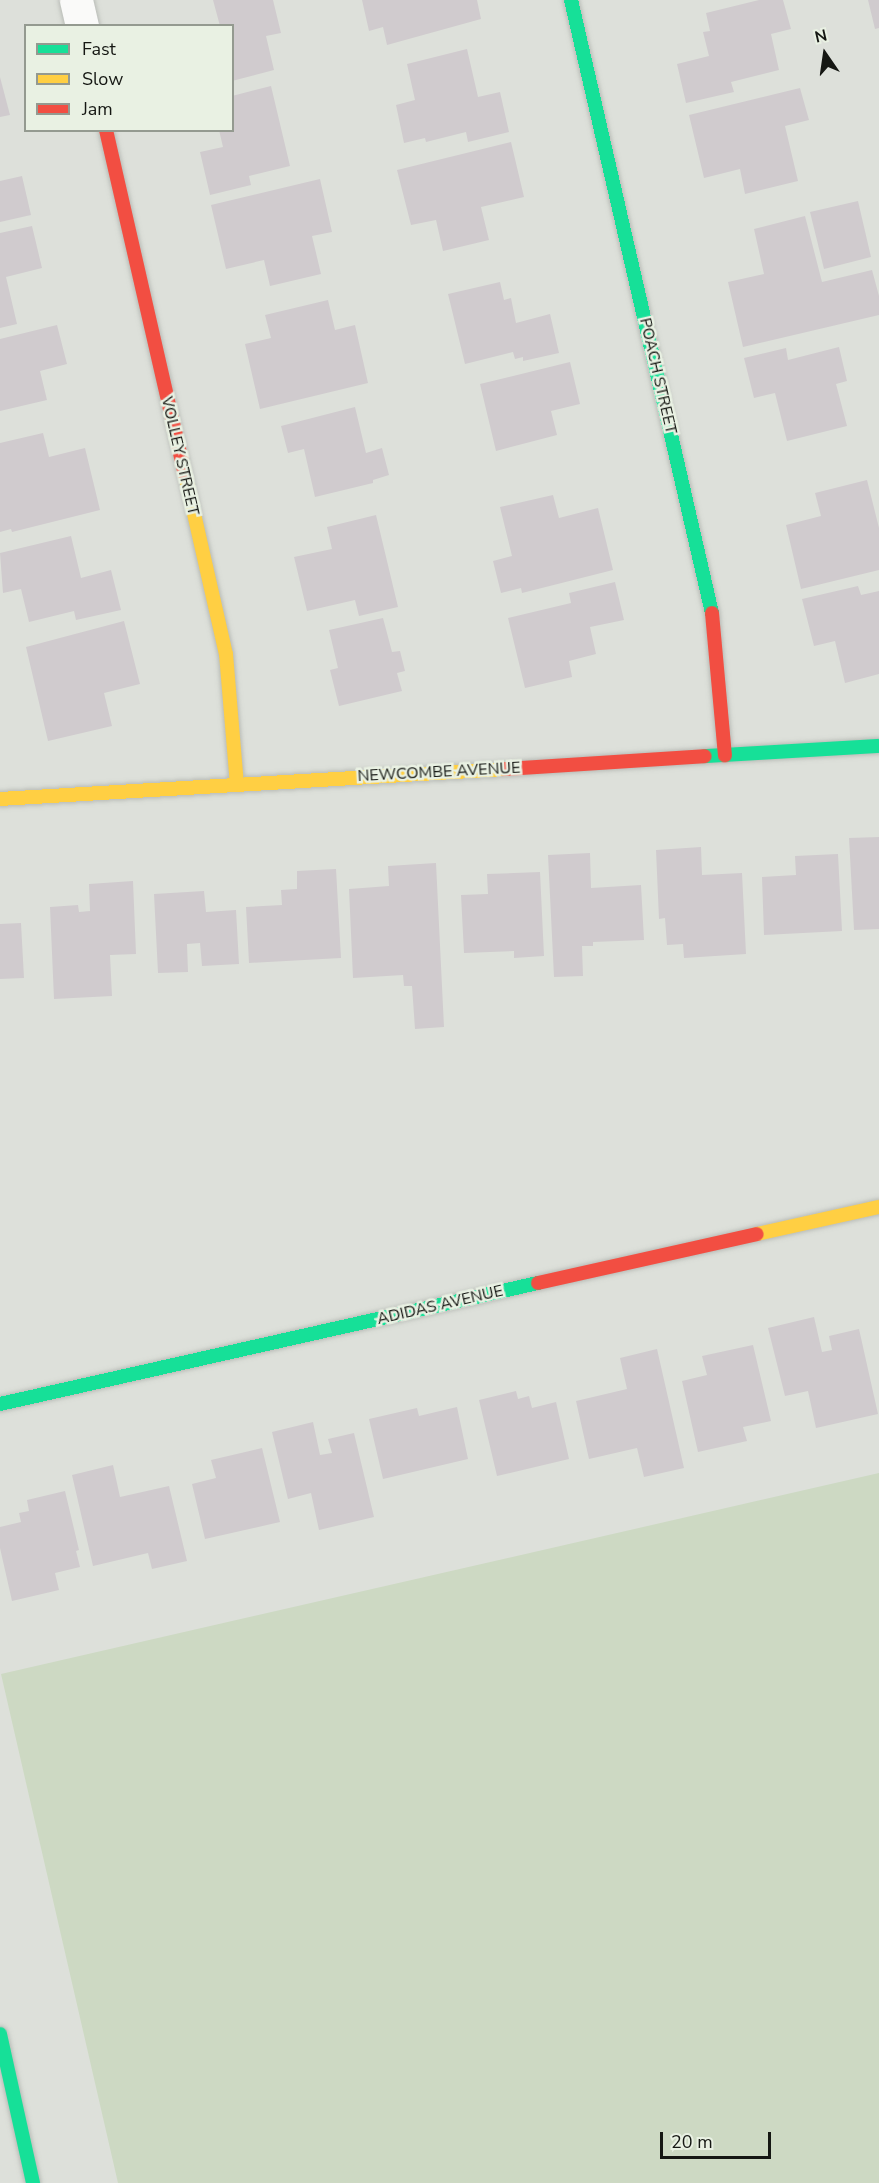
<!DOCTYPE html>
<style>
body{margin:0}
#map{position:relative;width:879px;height:2183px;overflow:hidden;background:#dde0da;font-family:"Nunito Sans",sans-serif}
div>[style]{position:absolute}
.green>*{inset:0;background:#cdd9c3}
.building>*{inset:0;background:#d0cbce}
.roads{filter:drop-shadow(0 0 2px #b9bcb7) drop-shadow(0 0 2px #b9bcb7)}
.street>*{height:33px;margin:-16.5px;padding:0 16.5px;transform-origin:16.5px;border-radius:16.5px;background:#fafaf9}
.fast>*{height:14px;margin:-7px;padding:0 7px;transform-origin:7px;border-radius:7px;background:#16e098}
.slow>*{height:14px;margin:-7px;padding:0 7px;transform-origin:7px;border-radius:7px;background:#ffcf43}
.jam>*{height:14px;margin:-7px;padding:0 7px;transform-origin:7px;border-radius:7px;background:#f24e42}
span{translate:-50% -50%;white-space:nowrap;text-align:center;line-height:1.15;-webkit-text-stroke:5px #e9f1e3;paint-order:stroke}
.street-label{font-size:16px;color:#151713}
.legend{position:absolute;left:24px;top:24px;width:210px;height:108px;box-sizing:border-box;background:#e9f1e3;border:2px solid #949a90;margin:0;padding:8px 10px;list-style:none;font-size:18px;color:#151713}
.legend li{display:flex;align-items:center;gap:12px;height:30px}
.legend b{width:30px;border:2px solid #949a90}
.north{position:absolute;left:795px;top:24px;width:60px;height:60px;-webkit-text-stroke:4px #e9f1e3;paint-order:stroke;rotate:347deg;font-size:16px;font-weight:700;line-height:24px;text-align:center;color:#151713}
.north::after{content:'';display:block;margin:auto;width:21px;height:27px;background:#151713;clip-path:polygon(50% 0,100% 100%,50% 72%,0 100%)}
.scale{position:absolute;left:660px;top:2132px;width:111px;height:27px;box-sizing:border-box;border:3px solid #151713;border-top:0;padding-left:8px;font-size:18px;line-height:21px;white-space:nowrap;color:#151713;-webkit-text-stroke:4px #e9f1e3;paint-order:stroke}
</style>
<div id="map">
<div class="green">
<i style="clip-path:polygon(879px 1473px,879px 2183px,118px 2183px,1px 1674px)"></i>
</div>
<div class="building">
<i style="clip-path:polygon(213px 0,273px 0,281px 33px,266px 36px,274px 70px,232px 81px,232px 26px,220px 26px)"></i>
<i style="clip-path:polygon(362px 0,477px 0,481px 19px,387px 45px,383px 27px,369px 31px)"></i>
<i style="clip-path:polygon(759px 0,783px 0,791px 29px,771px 34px,779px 70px,731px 82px,734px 92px,686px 103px,677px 64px,709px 56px,703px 32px,710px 31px,706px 13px)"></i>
<i style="clip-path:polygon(868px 0,879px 0,879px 28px,875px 29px)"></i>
<i style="clip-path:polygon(467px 49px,478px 97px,500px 92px,509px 132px,468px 142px,466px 132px,426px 142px,425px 138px,404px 143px,396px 105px,415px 100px,407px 64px)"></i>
<i style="clip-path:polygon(0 77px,10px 115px,0 117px)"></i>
<i style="clip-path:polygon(271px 86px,290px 166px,249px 176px,251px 185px,210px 195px,200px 152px,223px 147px,219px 130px,232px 130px,232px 96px)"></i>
<i style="clip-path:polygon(800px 88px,809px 120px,785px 126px,798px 181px,745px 194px,740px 169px,704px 178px,689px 115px)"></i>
<i style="clip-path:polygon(511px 142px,524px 197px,481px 207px,489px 240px,443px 251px,436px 220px,411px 225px,397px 170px)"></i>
<i style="clip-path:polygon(22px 176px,31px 215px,0 222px,0 181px)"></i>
<i style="clip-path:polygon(320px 179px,332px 232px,312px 236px,321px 274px,270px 286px,264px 260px,226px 269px,211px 205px)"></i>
<i style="clip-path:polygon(858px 201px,871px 257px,824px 269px,810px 212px)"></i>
<i style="clip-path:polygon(805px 216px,822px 282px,872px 270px,879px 296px,879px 315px,743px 347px,728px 282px,764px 274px,754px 229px)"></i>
<i style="clip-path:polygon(32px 226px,42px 268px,6px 277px,17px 324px,0 328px,0 233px)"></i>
<i style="clip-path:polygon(500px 282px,504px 300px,511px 298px,516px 323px,550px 314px,559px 353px,523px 361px,523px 357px,515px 359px,513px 352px,465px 364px,448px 294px)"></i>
<i style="clip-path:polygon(328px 300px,335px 330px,355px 325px,368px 383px,260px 409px,245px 344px,271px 338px,265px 315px)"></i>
<i style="clip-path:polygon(57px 325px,67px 364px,40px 371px,47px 400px,0 411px,0 339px)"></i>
<i style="clip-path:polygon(839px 347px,847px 381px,836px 384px,847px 426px,787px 441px,775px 393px,754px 398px,744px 358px,786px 348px,788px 360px)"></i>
<i style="clip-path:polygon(570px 362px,580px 404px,551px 411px,557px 435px,496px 451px,480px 384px)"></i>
<i style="clip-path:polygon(355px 407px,366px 453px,382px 448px,389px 475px,373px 480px,373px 483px,315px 497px,304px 449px,288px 453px,281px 426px)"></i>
<i style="clip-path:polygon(43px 433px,49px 457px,85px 448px,100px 510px,12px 532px,11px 529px,0 532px,0 443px)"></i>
<i style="clip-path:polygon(867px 480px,879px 528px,879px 570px,801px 589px,786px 525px,821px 516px,815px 493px)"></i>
<i style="clip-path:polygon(553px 495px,559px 518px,598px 508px,613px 570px,522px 593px,521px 588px,501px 593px,493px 561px,512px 556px,500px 507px)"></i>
<i style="clip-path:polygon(376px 515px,398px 607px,359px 616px,355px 600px,307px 611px,294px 557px,332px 549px,327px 527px)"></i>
<i style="clip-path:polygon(71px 536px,81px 578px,111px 570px,121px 610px,76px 620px,74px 611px,29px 622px,21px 589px,3px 593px,0 553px)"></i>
<i style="clip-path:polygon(615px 582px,624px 620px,590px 627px,596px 654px,569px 661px,572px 677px,525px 688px,508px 618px,571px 603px,569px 593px)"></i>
<i style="clip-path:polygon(858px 586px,861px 595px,879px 591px,879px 674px,845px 683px,835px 641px,814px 646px,802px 599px)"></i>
<i style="clip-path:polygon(383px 618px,392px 652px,400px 651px,405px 671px,397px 673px,402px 691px,339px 706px,330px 670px,338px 668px,329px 630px)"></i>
<i style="clip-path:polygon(124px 621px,140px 684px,104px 693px,112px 726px,48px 741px,26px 647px)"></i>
<i style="clip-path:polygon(879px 837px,879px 929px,854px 930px,849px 838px)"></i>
<i style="clip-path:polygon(701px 847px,702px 875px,742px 873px,746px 954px,684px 958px,683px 944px,667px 945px,665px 918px,659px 919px,656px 850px)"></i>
<i style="clip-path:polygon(590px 853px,591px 888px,641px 885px,644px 940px,593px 942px,593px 946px,582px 946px,583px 976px,554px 977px,548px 855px)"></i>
<i style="clip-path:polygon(838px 854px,842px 931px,764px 935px,762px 877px,796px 875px,795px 856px)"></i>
<i style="clip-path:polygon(436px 863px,444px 1027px,415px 1029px,412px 986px,404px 986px,403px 975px,353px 978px,349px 889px,389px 886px,388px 866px)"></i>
<i style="clip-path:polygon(336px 869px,341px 958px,249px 963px,246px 907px,282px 905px,281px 890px,297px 889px,297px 871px)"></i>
<i style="clip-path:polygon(540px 872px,544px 956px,514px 958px,514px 951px,464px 953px,461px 895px,488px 894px,487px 874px)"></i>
<i style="clip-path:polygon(133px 881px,136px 954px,110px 955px,112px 996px,54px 999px,50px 907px,78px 905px,79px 912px,90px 911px,89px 884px)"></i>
<i style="clip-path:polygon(204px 891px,206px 912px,236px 910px,239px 964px,202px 966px,200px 943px,187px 944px,188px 972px,158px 973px,154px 894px)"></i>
<i style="clip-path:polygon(21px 923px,24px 978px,0 979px,0 924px)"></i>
<i style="clip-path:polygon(814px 1317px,822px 1352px,832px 1350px,829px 1336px,859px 1329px,878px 1414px,816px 1428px,808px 1391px,785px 1396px,768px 1328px)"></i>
<i style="clip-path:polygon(753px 1345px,771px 1421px,743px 1427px,747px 1441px,698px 1452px,682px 1381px,707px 1375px,702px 1356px)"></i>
<i style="clip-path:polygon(657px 1349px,684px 1468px,644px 1477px,637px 1448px,589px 1459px,576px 1401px,627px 1389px,620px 1358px)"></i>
<i style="clip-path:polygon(516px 1391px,518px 1399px,529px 1396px,532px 1408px,556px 1402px,569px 1459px,497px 1476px,479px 1400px)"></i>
<i style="clip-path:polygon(457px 1407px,468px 1459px,383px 1479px,369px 1419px,417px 1408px,419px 1416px)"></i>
<i style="clip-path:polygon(313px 1422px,320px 1455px,332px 1453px,328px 1439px,354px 1433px,374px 1517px,319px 1530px,311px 1493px,288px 1499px,272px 1432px)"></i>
<i style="clip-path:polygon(262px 1448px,280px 1522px,205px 1539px,192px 1484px,216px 1478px,211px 1460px)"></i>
<i style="clip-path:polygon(113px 1465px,120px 1497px,169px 1486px,187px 1561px,152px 1569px,148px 1553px,93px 1566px,72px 1475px)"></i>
<i style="clip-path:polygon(65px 1491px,79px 1550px,76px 1551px,80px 1567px,55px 1573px,59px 1590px,12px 1601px,0 1548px,0 1527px,21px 1522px,19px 1513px,29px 1511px,27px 1500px)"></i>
</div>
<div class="roads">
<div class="street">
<i style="left:76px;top:0;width:27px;rotate:77deg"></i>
</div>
<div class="fast">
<i style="left:571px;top:0;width:629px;rotate:77.05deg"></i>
<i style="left:705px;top:756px;width:174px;rotate:-3.3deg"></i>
<i style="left:0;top:1404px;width:551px;rotate:-12.68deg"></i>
<i style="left:0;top:2034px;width:153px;rotate:77.5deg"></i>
</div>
<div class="slow">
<i style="left:185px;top:474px;width:185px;rotate:77.2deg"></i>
<i style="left:226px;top:654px;width:131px;rotate:85.2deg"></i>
<i style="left:0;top:799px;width:506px;rotate:-3.4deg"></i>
<i style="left:757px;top:1234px;width:125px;rotate:-12.5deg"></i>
</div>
<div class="jam">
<i style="left:106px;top:130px;width:353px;rotate:77.1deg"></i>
<i style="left:712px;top:613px;width:143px;rotate:84.8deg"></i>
<i style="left:505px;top:769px;width:200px;rotate:-3.7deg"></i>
<i style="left:538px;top:1283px;width:224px;rotate:-12.6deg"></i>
</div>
</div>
<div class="street-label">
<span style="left:658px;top:376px;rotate:77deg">POACH STREET</span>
<span style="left:180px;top:456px;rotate:77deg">VOLLEY STREET</span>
<span style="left:439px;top:772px;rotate:-3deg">NEWCOMBE AVENUE</span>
<span style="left:440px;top:1305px;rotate:-13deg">ADIDAS AVENUE</span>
</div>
<ul class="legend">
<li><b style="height:8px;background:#16e098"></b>Fast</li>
<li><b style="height:8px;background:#ffcf43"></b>Slow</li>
<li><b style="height:8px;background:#f24e42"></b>Jam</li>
</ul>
<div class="north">N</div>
<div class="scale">20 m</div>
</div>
